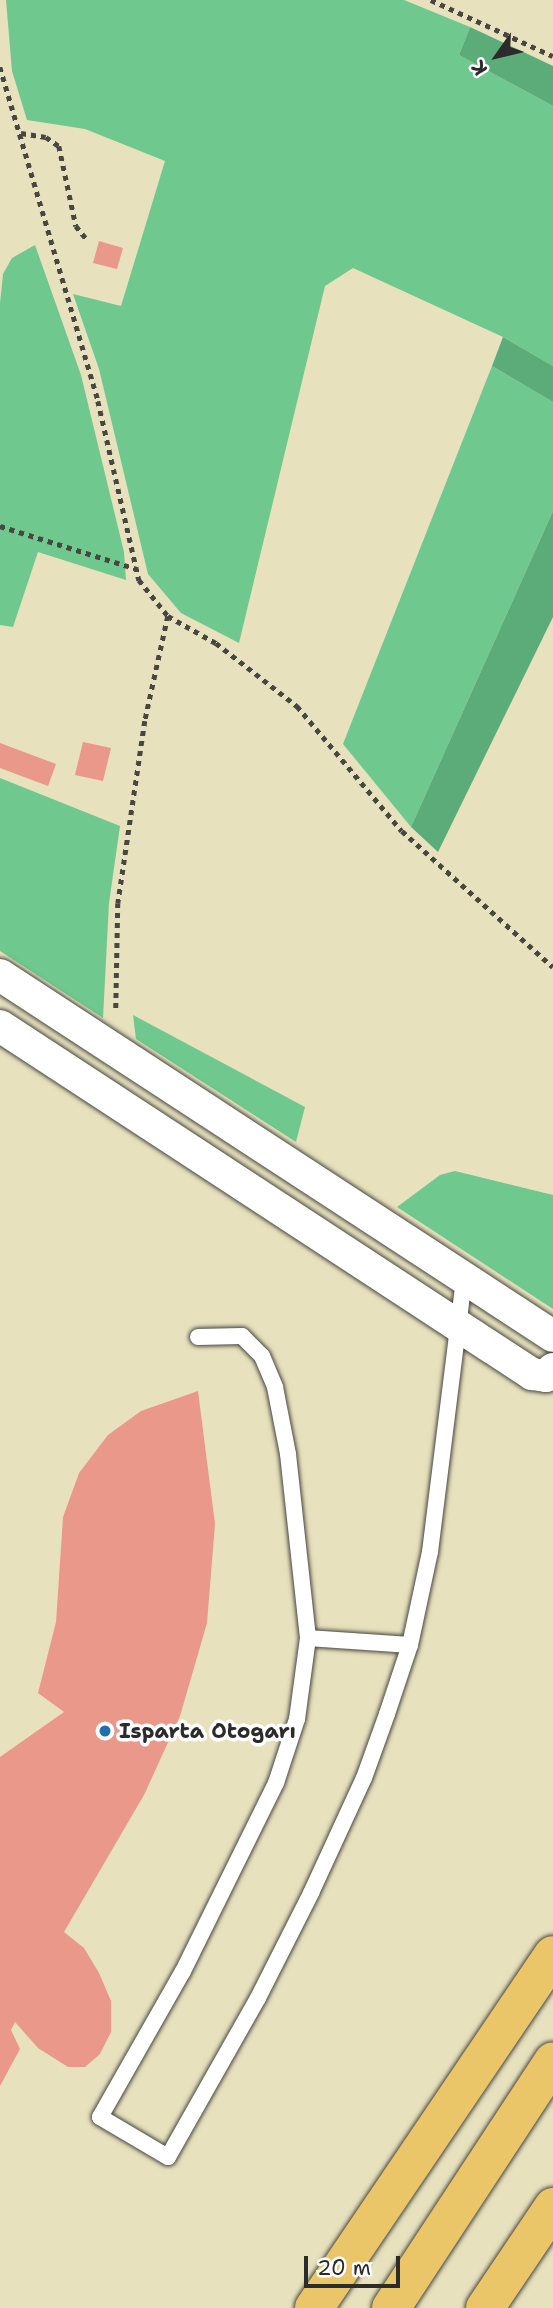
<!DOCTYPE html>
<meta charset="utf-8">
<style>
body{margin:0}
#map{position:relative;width:553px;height:2308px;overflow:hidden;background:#e7e1bd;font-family:"Shantell Sans",sans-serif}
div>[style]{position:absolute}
.green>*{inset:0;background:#6fc88e}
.forest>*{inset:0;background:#5bac79}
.building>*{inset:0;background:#ea9889}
.path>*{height:4.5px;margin-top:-2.25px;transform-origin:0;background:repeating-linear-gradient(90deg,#474641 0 5px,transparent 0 10px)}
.roads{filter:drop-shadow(0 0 2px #474641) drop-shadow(0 0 2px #474641)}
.lane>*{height:16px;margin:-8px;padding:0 8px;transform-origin:8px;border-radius:8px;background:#fff}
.street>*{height:32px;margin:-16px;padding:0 16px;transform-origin:16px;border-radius:16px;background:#fff}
.highway>*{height:38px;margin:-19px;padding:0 19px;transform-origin:19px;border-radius:19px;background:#ebc669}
.dots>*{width:19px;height:19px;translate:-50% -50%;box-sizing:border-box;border:4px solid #fff;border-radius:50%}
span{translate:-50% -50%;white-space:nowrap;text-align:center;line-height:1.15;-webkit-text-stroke:7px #fff;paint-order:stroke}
.poi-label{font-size:21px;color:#2b2b2b;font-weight:700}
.left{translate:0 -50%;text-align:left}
.north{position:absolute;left:462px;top:21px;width:70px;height:70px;-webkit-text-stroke:5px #fff;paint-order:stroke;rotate:236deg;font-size:19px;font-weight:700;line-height:28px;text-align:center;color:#2b2b2b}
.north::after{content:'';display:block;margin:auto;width:24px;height:32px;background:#2b2b2b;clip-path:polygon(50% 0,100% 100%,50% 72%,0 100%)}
.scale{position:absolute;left:304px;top:2256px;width:96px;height:32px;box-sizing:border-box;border:4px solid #2b2b2b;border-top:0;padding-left:9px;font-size:21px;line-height:24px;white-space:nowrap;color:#2b2b2b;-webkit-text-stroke:5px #fff;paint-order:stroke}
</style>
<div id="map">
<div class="green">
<i style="clip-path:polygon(6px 0,404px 0,470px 27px,459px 55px,553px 106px,553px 366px,503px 337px,353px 268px,325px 286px,239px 643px,181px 613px,148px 574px,99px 369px,73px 294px,121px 306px,165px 161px,85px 129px,27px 120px,12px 71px)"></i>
<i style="clip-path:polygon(35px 245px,81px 375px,124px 552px,126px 580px,38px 552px,13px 627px,0 625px,0 303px,3px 274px,12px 258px)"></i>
<i style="clip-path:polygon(492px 366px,553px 402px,553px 511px,411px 827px,343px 744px)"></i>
<i style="clip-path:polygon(0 778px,120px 826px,109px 903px,103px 1018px,0 951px)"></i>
<i style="clip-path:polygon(133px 1015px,305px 1107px,296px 1142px,136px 1039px)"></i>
<i style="clip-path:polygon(455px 1171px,553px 1195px,553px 1309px,397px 1207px,440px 1175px)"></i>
</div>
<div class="forest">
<i style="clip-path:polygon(470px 27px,553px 66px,553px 106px,459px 55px)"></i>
<i style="clip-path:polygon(503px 337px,553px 366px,553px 402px,492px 366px)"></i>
<i style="clip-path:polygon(553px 511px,553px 617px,438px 852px,411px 827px)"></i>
</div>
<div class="building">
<i style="clip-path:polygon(99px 241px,123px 248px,117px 269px,93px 263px)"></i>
<i style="clip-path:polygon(83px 742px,111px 748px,103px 781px,75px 775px)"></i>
<i style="clip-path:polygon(0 743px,56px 764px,48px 786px,0 768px)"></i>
<i style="clip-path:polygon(198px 1391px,215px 1524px,207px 1623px,180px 1716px,144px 1795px,64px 1932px,84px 1948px,99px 1973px,111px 2001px,111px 2032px,100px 2054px,85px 2067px,68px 2067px,38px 2048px,15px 2022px,11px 2030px,20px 2049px,0 2086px,0 1757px,64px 1712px,38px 1693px,56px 1622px,63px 1517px,79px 1473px,108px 1435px,141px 1411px)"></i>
</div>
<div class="path">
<i style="left:431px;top:0;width:134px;rotate:24.7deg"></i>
<i style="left:0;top:67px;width:348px;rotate:73.6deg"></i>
<i style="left:98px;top:401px;width:184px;rotate:77.1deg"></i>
<i style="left:139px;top:580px;width:46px;rotate:51.1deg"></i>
<i style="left:168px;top:616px;width:107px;rotate:102.4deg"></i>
<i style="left:145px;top:721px;width:184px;rotate:98.4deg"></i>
<i style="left:118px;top:903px;width:109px;rotate:91.1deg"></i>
<i style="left:21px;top:133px;width:25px;rotate:9deg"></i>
<i style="left:46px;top:137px;width:16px;rotate:35deg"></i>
<i style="left:59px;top:146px;width:82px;rotate:78deg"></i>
<i style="left:76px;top:226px;width:19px;rotate:51deg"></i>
<i style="left:0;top:526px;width:144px;rotate:17.4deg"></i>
<i style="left:168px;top:616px;width:55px;rotate:29.4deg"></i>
<i style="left:216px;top:643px;width:103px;rotate:37.9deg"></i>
<i style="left:297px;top:706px;width:163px;rotate:50deg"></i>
<i style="left:402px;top:831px;width:203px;rotate:42deg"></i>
</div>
<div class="roads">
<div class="lane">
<i style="left:198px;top:1337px;width:44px;rotate:-1.3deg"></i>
<i style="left:242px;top:1336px;width:28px;rotate:45deg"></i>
<i style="left:262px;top:1356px;width:34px;rotate:67deg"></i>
<i style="left:275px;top:1387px;width:68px;rotate:79deg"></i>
<i style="left:288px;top:1454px;width:185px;rotate:83.8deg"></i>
<i style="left:308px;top:1638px;width:82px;rotate:97.7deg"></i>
<i style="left:297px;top:1719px;width:67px;rotate:108.2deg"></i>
<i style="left:276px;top:1783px;width:210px;rotate:116.3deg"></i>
<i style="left:183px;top:1971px;width:168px;rotate:119.6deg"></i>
<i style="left:100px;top:2117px;width:79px;rotate:30.5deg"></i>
<i style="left:168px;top:2157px;width:183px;rotate:-60.5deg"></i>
<i style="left:258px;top:1998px;width:118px;rotate:-63.2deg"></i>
<i style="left:311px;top:1893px;width:127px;rotate:-65.3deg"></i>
<i style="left:364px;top:1778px;width:68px;rotate:-70.2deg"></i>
<i style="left:387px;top:1714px;width:73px;rotate:-71.6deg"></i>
<i style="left:410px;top:1645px;width:95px;rotate:-77.9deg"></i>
<i style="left:430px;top:1552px;width:276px;rotate:-82.9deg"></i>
<i style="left:308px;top:1638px;width:102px;rotate:3.9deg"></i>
</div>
<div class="street">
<i style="left:0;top:975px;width:660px;rotate:33.14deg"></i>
<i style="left:0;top:1026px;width:636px;rotate:33.19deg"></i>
<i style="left:532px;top:1374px;width:14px;rotate:8deg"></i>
<i style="left:546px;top:1376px;width:10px;rotate:-45deg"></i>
</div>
<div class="highway">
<i style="left:314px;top:2308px;width:426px;rotate:-55.9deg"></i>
<i style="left:391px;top:2308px;width:295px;rotate:-56.7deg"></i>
<i style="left:485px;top:2308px;width:122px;rotate:-56deg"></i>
</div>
</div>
<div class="dots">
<i style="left:105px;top:1731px;background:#1f6fb2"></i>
</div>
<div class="poi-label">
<span class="left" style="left:119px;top:1731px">Isparta Otogarı</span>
</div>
<div class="north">K</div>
<div class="scale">20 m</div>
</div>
